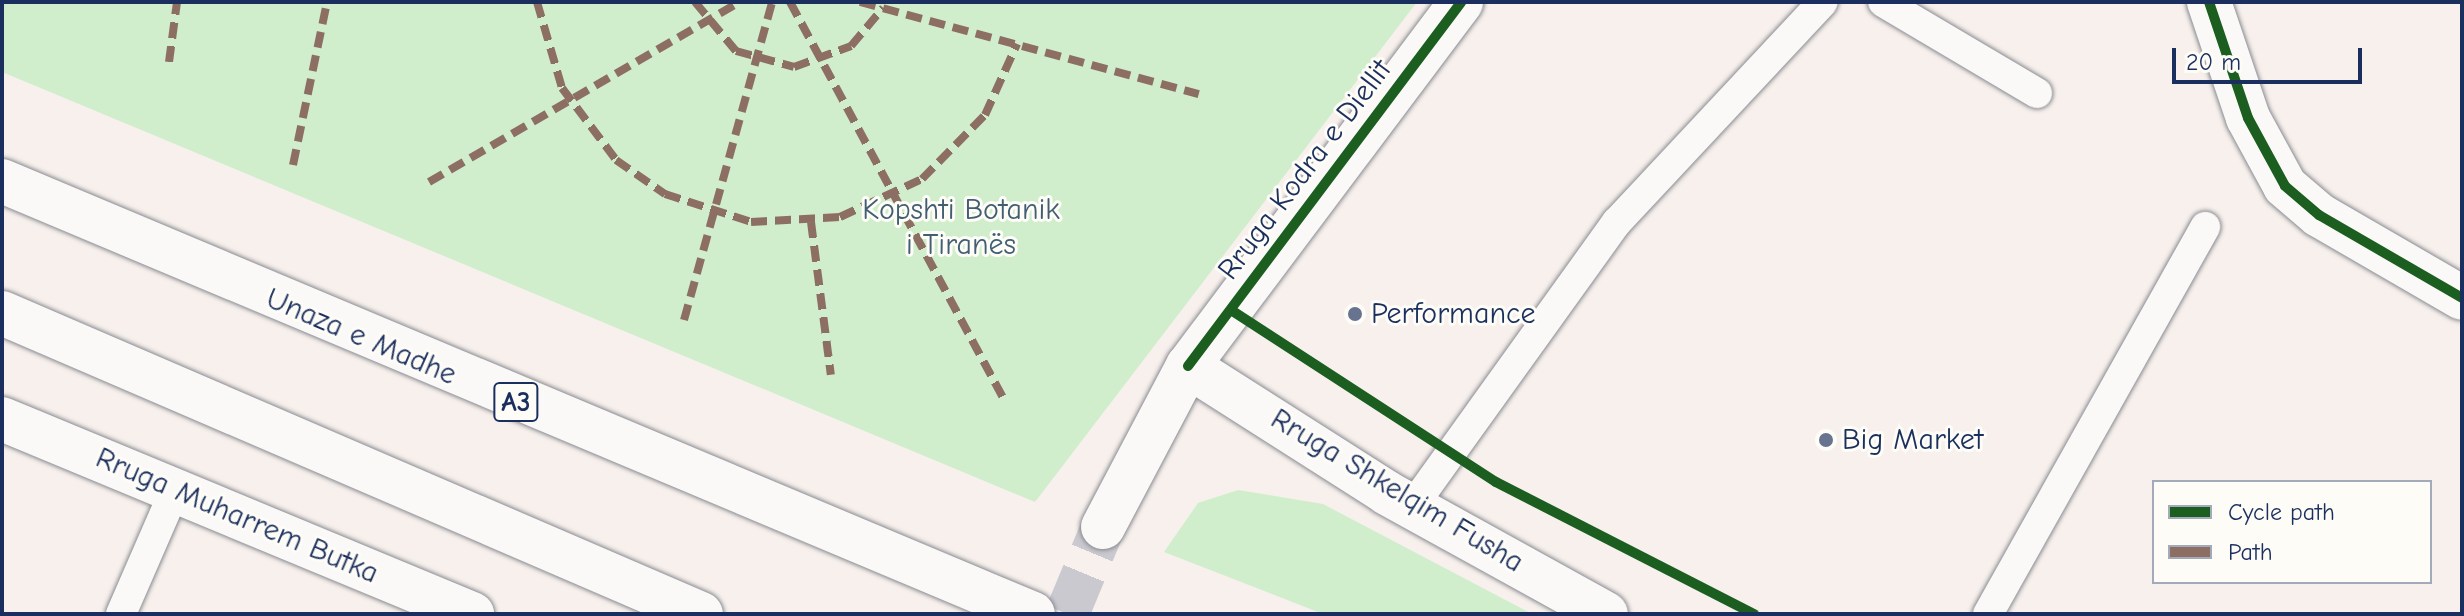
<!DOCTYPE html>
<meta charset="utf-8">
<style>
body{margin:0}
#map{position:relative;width:2464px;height:616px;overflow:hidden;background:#f7f0ec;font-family:"Comic Neue",sans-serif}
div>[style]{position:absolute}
.green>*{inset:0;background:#d1eecc}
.secondary-tunnel>*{height:44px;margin-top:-22px;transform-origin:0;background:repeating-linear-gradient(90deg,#cbc9d0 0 44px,transparent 0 66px)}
.roads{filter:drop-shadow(0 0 2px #8a8b92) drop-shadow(0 0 2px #8a8b92)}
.lane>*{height:30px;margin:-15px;padding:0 15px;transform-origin:15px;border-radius:15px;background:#faf9f7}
.street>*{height:44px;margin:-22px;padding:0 22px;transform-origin:22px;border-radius:22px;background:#faf9f7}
.secondary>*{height:44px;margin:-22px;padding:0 22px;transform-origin:22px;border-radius:22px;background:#faf9f7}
.highway>*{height:44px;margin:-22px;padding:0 22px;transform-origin:22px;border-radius:22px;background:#faf9f7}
.quiet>*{height:8px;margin-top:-4px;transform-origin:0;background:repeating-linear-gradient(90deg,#8d6e63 0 16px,transparent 0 24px)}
.cycleway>*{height:10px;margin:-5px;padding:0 5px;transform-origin:5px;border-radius:5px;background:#1b5e20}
.dots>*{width:22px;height:22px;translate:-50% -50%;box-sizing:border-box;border:4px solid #fdfcf7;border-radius:50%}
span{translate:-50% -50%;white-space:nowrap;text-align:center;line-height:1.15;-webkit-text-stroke:6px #fdfcf7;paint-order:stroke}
.shield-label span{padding:2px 6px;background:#fdfcf7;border:2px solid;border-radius:6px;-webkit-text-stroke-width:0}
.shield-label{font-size:28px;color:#1b2f5e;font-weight:700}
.street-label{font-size:30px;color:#1b2f5e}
.park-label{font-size:30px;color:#415e73}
.poi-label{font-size:30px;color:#1b2f5e}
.left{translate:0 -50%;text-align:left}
.frame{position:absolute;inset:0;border:4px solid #1b2f5e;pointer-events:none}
.legend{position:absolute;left:2152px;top:480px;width:280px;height:104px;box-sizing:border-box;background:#fdfcf7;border:2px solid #a3aaba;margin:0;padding:10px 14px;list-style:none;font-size:24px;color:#1b2f5e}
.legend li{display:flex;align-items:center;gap:16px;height:40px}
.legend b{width:40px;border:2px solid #a3aaba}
.scale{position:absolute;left:2172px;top:48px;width:190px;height:36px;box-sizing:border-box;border:4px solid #1b2f5e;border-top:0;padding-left:10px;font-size:24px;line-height:28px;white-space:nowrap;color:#1b2f5e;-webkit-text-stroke:6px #fdfcf7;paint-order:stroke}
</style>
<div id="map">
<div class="green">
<i style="clip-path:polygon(2px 2px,1417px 2px,1035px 502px,2px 72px)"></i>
<i style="clip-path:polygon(1238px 490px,1323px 504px,1532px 614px,1323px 614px,1164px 552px,1198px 503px)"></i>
</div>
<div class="secondary-tunnel">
<i style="left:1067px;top:614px;width:94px;rotate:-67.5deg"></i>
</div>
<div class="roads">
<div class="lane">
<i style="left:1883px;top:2px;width:179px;rotate:30.6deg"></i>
<i style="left:1412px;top:507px;width:351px;rotate:-54.3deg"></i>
<i style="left:1617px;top:222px;width:301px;rotate:-46.9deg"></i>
<i style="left:121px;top:614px;width:135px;rotate:-66.5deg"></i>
<i style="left:1988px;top:614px;width:444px;rotate:-60.7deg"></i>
</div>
<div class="street">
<i style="left:2209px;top:2px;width:122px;rotate:71.4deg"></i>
<i style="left:2248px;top:118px;width:77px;rotate:61.4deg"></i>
<i style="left:2285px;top:186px;width:45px;rotate:40.5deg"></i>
<i style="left:2319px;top:215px;width:165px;rotate:30.1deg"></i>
<i style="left:1188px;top:366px;width:455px;rotate:-53.1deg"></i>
</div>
<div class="secondary">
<i style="left:2px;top:419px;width:509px;rotate:22.53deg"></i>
<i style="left:1103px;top:527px;width:182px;rotate:-62.2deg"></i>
<i style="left:1188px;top:366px;width:236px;rotate:32.5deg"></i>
<i style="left:1387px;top:493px;width:250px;rotate:28.9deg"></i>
</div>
<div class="highway">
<i style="left:2px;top:181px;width:1118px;rotate:22.78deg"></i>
<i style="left:2px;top:313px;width:761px;rotate:23.3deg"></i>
</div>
</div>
<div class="quiet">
<i style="left:537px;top:2px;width:90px;rotate:73.8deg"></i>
<i style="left:562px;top:88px;width:90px;rotate:53.1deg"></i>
<i style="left:616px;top:160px;width:60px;rotate:34.8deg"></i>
<i style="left:665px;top:194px;width:90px;rotate:18deg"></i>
<i style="left:751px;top:222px;width:89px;rotate:-3.2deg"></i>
<i style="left:840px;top:217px;width:90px;rotate:-24.9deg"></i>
<i style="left:922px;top:179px;width:90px;rotate:-45.5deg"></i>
<i style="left:985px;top:115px;width:78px;rotate:-65.7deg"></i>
<i style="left:695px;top:2px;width:64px;rotate:50.1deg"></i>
<i style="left:736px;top:51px;width:60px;rotate:15.4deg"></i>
<i style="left:794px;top:67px;width:61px;rotate:-20.2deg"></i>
<i style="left:851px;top:46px;width:50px;rotate:-49.9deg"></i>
<i style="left:790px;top:2px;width:451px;rotate:61.7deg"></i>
<i style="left:860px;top:2px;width:351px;rotate:15.2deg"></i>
<i style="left:169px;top:62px;width:61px;rotate:-82.4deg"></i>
<i style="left:293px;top:165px;width:167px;rotate:-78.2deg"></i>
<i style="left:429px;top:182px;width:359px;rotate:-30.1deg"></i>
<i style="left:811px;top:222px;width:154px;rotate:82.6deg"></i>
<i style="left:684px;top:320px;width:330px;rotate:-74.5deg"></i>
</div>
<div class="cycleway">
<i style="left:2209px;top:2px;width:122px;rotate:71.4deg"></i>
<i style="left:2248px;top:118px;width:77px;rotate:61.4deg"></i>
<i style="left:2285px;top:186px;width:45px;rotate:40.5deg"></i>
<i style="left:2319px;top:215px;width:165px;rotate:30.1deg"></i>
<i style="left:1231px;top:310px;width:316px;rotate:33deg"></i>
<i style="left:1496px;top:482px;width:290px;rotate:27.1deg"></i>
<i style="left:1188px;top:366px;width:455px;rotate:-53.1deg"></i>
</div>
<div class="dots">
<i style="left:1355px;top:314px;background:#687390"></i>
<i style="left:1826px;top:440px;background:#687390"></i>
</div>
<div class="shield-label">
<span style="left:516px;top:402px">A3</span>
</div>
<div class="street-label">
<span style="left:1305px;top:170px;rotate:-53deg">Rruga Kodra e Diellit</span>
<span style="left:361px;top:337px;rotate:23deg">Unaza e Madhe</span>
<span style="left:1397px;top:491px;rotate:31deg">Rruga Shkelqim Fusha</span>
<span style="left:237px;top:516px;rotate:23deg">Rruga Muharrem Butka</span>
</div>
<div class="park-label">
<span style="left:961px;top:227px">Kopshti Botanik<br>i Tiranës</span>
</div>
<div class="poi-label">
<span class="left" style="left:1371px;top:314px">Performance</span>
<span class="left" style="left:1842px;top:440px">Big Market</span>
</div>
<div class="frame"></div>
<ul class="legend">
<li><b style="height:10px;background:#1b5e20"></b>Cycle path</li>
<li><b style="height:10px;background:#8d6e63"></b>Path</li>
</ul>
<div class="scale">20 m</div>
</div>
